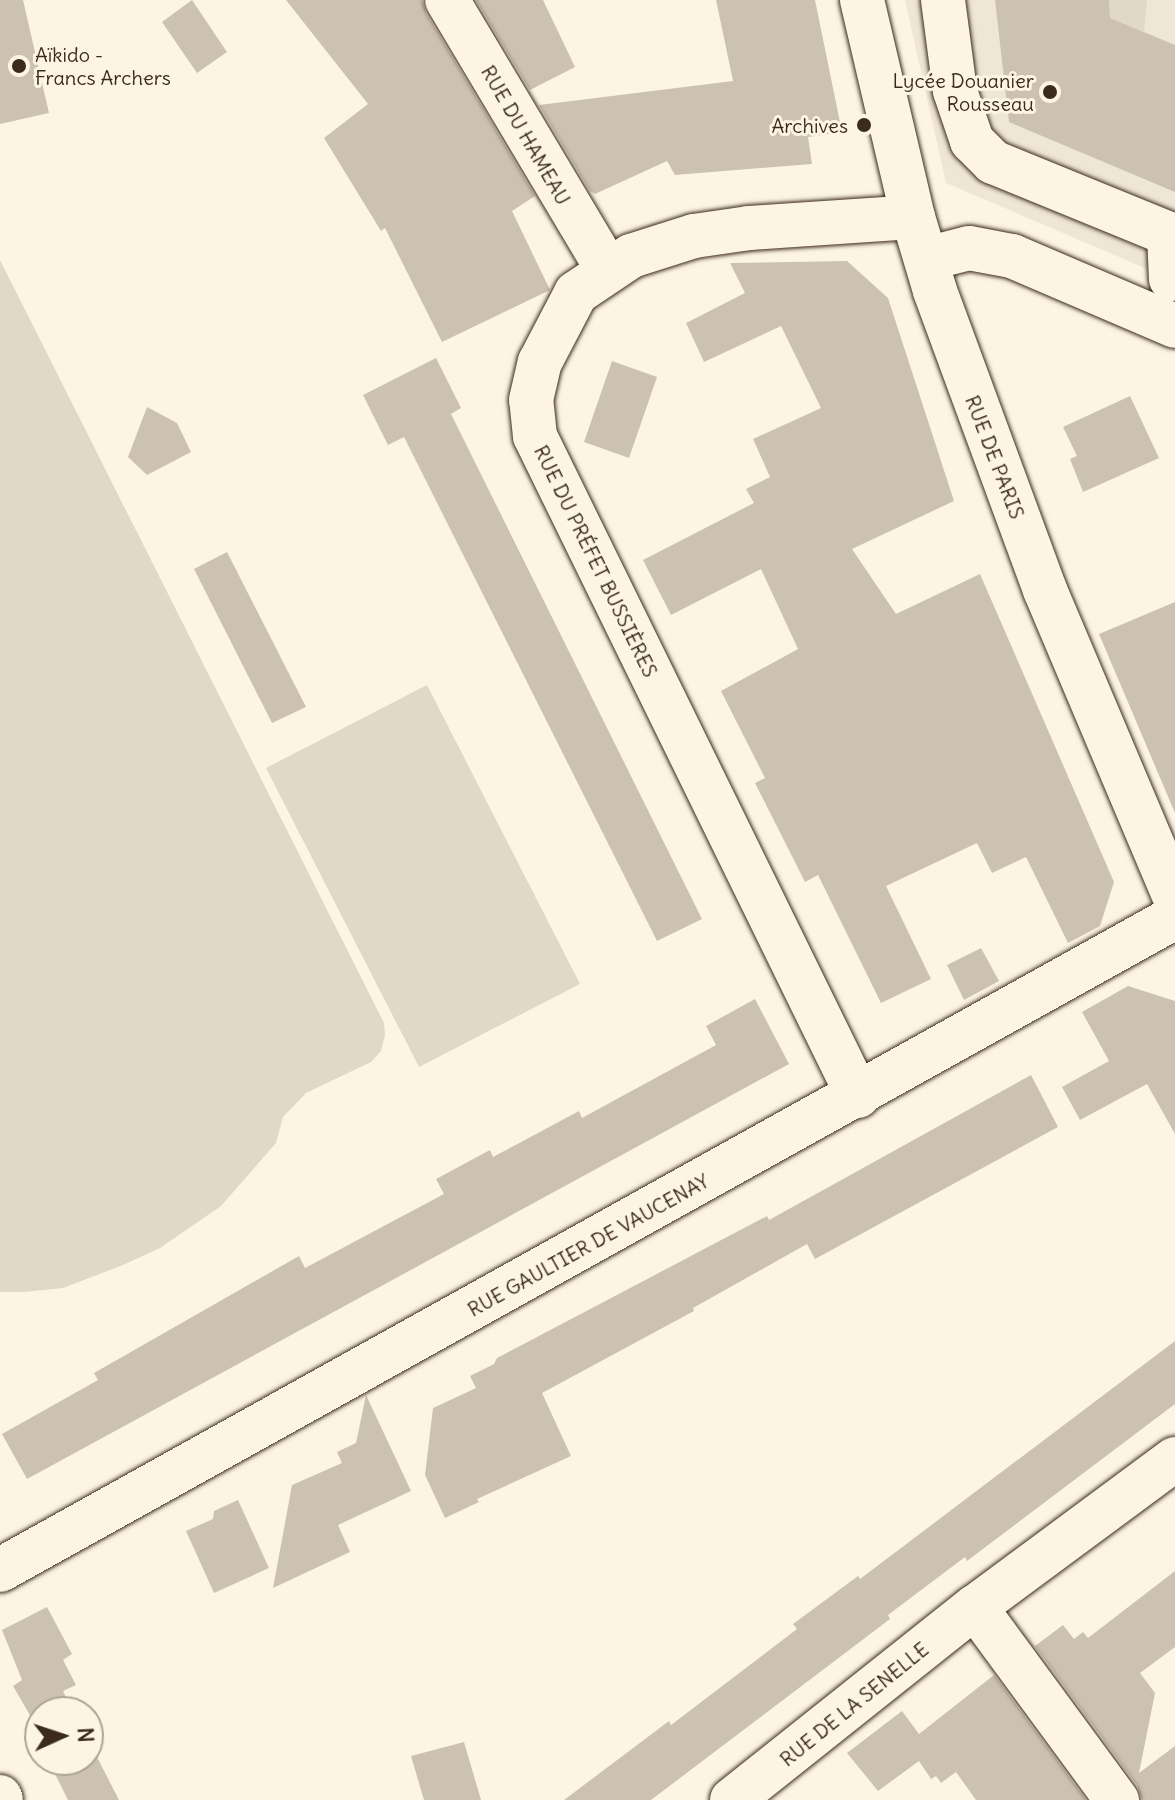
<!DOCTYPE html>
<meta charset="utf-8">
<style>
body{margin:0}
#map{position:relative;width:1175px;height:1800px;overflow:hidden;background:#fcf5e5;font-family:Delius,sans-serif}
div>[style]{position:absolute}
.built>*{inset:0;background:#eee6d6}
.green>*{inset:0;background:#e0d8c8}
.building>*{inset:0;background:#ccc2b3}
.roads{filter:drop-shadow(0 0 2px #3b2a1e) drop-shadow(0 0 2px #3b2a1e)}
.minor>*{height:44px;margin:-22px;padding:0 22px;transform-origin:22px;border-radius:22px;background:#fcf5e5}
.major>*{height:44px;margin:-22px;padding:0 22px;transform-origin:22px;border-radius:22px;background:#fcf5e5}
.dots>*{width:22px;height:22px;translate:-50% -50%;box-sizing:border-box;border:4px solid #fcf5e5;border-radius:50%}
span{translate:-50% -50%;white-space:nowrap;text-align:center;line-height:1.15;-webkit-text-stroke:6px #fcf5e5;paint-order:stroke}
.poi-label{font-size:20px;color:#3b2a1e}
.left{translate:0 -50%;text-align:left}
.right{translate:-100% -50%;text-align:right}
.street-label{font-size:20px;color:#3b2a1e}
.north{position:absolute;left:24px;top:1696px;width:80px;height:80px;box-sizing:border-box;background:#fcf5e5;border:2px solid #afa495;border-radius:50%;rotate:87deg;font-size:22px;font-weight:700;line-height:32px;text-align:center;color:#3b2a1e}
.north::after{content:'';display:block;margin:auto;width:28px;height:36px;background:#3b2a1e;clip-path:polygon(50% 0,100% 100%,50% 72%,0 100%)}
</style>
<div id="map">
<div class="built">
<i style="clip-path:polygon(905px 0,1175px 0,1175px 281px,946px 183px)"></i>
</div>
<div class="green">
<i style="clip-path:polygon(1109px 0,1147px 0,1144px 32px,1110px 18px)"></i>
<i style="clip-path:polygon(0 260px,384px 1023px,385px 1035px,381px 1051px,371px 1062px,306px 1093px,283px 1117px,276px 1143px,221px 1206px,160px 1248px,123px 1265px,63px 1288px,24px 1292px,0 1292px)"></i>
<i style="clip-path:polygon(427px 685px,580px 984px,419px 1067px,266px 768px)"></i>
</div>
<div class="building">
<i style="clip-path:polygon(0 0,23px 0,49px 113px,0 124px)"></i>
<i style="clip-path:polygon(192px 0,227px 52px,197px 73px,162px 22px)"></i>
<i style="clip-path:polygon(286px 0,422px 0,426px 13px,535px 196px,512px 211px,550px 290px,442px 342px,385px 228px,381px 231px,324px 138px,368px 104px)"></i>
<i style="clip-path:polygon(476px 0,543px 0,575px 67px,530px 90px)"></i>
<i style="clip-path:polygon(716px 0,815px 0,842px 132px,808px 137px,812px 164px,675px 175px,667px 161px,595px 194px,590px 191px,539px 105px,733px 81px)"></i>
<i style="clip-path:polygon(995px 0,1109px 0,1110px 18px,1175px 45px,1175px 192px,1009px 122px)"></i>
<i style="clip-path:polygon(847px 261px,888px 298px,954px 501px,852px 549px,896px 614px,980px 574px,1114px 882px,1100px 926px,1068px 943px,1026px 857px,992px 873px,977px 843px,886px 886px,931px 979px,881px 1003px,818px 875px,805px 882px,755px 783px,765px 778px,721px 691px,798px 649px,761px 569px,671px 615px,643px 560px,754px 503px,746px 489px,770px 477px,753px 439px,821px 408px,781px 326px,704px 362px,686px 323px,745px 293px,730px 263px)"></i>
<i style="clip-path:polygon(436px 358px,461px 408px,451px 414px,702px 919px,657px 941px,404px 437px,388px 445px,363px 395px)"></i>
<i style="clip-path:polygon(612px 361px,657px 377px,629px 458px,584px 442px)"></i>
<i style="clip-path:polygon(1130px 396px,1159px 458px,1083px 492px,1070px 459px,1077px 456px,1063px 427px)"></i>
<i style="clip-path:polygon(147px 407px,177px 423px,191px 452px,147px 475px,128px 457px)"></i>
<i style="clip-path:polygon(227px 552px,306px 707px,272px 723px,194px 569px)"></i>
<i style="clip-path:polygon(1175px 602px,1175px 813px,1099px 634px)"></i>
<i style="clip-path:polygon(981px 948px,999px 981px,964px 1000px,947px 965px)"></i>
<i style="clip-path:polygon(1128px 986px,1175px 1001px,1175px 1134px,1147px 1084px,1080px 1120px,1062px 1087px,1109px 1061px,1082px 1012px)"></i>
<i style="clip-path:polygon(755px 999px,789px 1064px,27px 1479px,2px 1434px,98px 1380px,94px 1373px,299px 1256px,305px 1268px,444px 1194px,436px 1179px,490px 1150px,493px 1157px,579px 1111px,582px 1118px,716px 1045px,706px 1026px)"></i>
<i style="clip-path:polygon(1031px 1075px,1058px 1127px,815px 1259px,807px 1244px,693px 1308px,694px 1311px,542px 1393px,571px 1456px,477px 1499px,479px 1502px,445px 1518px,425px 1475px,433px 1408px,476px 1388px,470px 1376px,494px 1364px,497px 1358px,767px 1216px,769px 1220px)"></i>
<i style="clip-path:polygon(1175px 1341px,1175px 1404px,967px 1561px,965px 1557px,888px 1615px,890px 1619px,651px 1800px,564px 1800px,669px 1721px,671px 1725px,797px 1629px,793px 1624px,858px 1576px,860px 1579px)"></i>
<i style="clip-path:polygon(366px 1395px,411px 1491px,338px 1525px,350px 1552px,273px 1588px,292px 1485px,342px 1463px,337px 1452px,356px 1443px)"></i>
<i style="clip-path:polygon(238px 1500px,269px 1568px,214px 1593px,186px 1531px,213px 1519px,214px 1511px)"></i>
<i style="clip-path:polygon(1175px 1571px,1175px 1647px,1140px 1673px,1155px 1693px,1139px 1773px,1175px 1746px,1175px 1800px,1142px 1800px,1137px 1785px,1035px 1646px,1063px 1625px,1074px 1639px,1083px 1632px,1088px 1638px)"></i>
<i style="clip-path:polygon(47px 1607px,72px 1654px,63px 1660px,76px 1685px,63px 1691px,73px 1712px,40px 1712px,40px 1744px,30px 1724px,34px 1722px,13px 1686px,22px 1680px,2px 1630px)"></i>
<i style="clip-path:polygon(994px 1675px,1086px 1800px,976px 1800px,956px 1772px,941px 1783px,936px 1776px,931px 1779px,919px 1761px,878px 1791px,847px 1753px,902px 1711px,919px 1734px)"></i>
<i style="clip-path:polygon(88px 1740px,99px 1761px,119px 1800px,68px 1800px,48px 1760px,88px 1760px)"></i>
<i style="clip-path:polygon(464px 1742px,481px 1800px,424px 1800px,411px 1756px)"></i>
</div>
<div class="roads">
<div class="minor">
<i style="left:447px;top:0;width:312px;rotate:59.2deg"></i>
<i style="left:943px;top:0;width:92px;rotate:82.5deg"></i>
<i style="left:955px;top:91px;width:53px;rotate:71.2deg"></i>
<i style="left:972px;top:141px;width:30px;rotate:45deg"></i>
<i style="left:993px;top:162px;width:190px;rotate:22.2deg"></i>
<i style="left:1169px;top:234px;width:45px;rotate:87.5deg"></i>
<i style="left:926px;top:259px;width:44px;rotate:-14.3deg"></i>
<i style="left:969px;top:248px;width:44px;rotate:10.5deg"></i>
<i style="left:1012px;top:256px;width:177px;rotate:23.2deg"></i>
<i style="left:858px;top:1096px;width:735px;rotate:-116.08deg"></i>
<i style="left:535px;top:436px;width:36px;rotate:-96deg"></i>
<i style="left:531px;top:400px;width:39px;rotate:-77deg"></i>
<i style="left:540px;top:362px;width:78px;rotate:-62.4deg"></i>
<i style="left:576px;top:293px;width:66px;rotate:-33.9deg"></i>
<i style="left:631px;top:256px;width:66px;rotate:-17.6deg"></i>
<i style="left:694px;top:236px;width:56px;rotate:-8.3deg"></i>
<i style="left:749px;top:228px;width:164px;rotate:-3.8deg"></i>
<i style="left:0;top:1570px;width:1344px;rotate:-29.06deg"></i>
<i style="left:975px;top:1607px;width:240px;rotate:53.7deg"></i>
<i style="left:0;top:1797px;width:3px;rotate:72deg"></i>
<i style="left:732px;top:1800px;width:310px;rotate:-38.5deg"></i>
<i style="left:975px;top:1607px;width:249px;rotate:-36.5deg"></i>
</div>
<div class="major">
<i style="left:862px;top:0;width:223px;rotate:76.8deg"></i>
<i style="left:913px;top:217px;width:77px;rotate:73.4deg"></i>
<i style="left:935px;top:291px;width:319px;rotate:69.8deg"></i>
<i style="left:1045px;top:590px;width:334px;rotate:67.1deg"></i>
</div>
</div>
<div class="dots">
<i style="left:19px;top:66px;background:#3b2a1e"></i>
<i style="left:1050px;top:92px;background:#3b2a1e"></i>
<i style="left:864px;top:125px;background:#3b2a1e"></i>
</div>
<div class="poi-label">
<span class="left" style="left:35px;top:66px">Aïkido -<br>Francs Archers</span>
<span class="right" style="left:1034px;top:92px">Lycée Douanier<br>Rousseau</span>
<span class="right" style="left:848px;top:125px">Archives</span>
</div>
<div class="street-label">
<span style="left:526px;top:135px;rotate:60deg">RUE DU HAMEAU</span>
<span style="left:995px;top:457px;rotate:69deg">RUE DE PARIS</span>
<span style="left:596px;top:561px;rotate:64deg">RUE DU PRÉFET BUSSIÈRES</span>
<span style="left:588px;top:1245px;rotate:-29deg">RUE GAULTIER DE VAUCENAY</span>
<span style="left:854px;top:1704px;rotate:-39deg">RUE DE LA SENELLE</span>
</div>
<div class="north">N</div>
</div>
